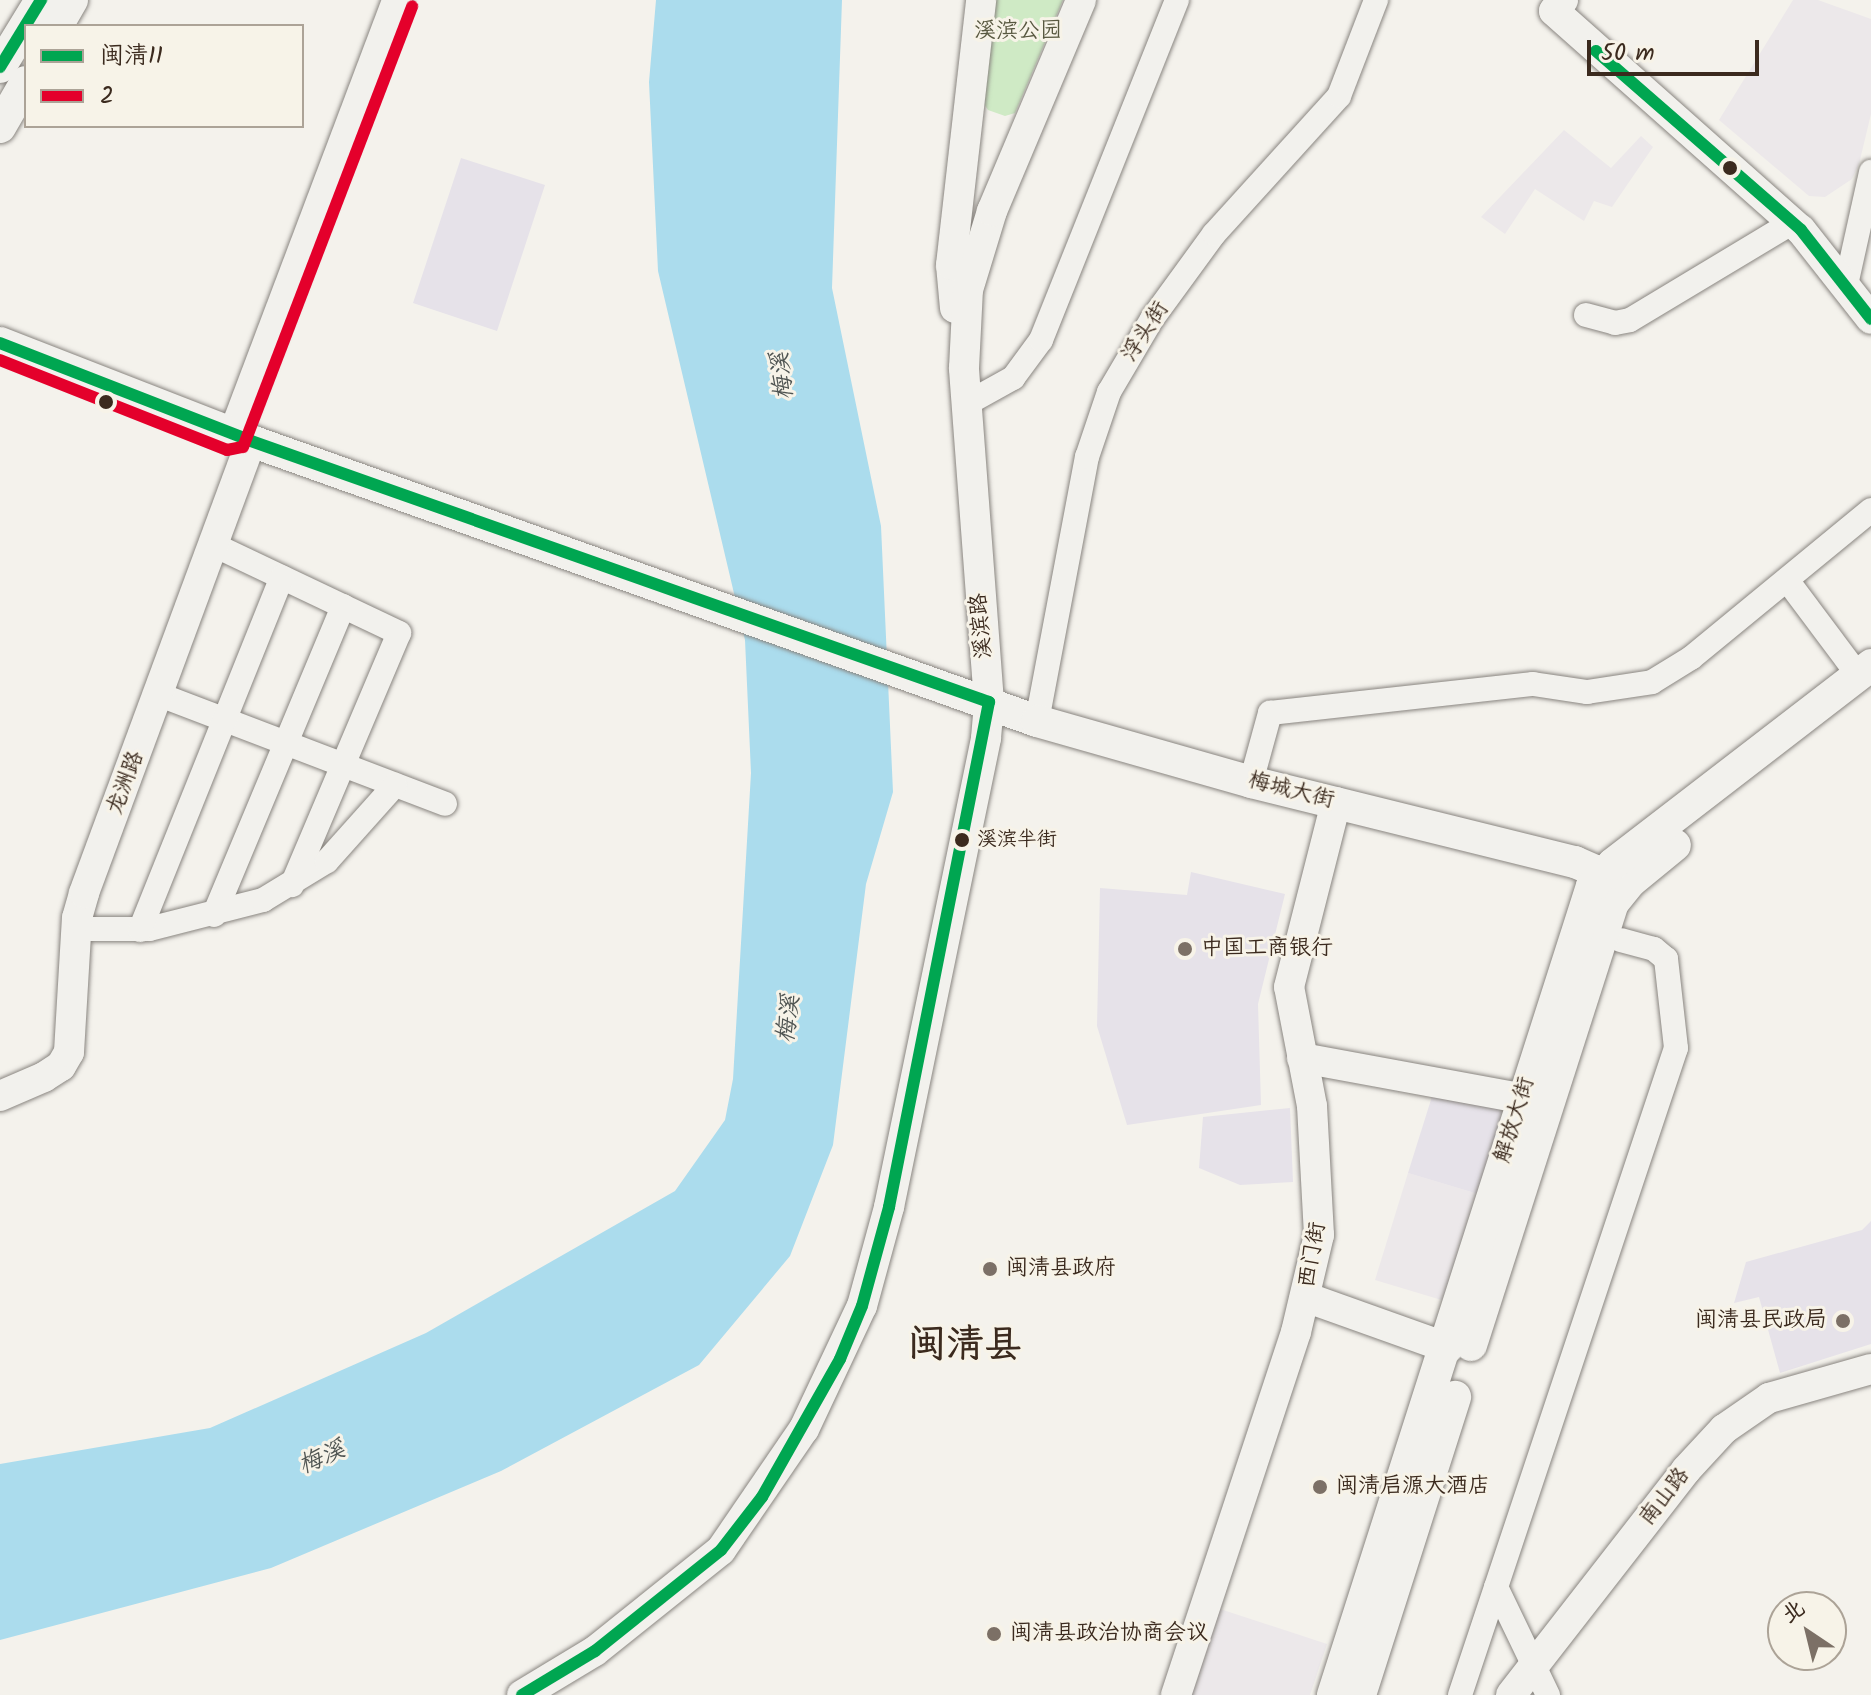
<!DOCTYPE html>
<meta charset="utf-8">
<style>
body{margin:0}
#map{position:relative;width:1871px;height:1695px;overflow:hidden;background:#f4f2ec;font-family:Kalam,"LXGW WenKai TC",sans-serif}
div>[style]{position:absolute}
.built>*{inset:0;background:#ece8ea}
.green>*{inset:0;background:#cfeac5}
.water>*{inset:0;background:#abdced}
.building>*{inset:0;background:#e6e2e9}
.roads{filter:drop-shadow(0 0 2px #898580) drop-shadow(0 0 2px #898580)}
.minor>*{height:24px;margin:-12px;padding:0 12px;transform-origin:12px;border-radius:12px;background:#f2f1ed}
.tertiary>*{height:30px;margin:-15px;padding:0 15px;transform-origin:15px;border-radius:15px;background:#f2f1ed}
.secondary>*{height:32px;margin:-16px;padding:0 16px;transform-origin:16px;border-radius:16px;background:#f2f1ed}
.bus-1>*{height:12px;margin:-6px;padding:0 6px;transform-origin:6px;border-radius:6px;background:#00a651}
.bus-2>*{height:12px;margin:-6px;padding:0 6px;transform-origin:6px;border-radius:6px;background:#e4002b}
.dots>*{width:22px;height:22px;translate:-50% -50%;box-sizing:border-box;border:4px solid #f7f3e8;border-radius:50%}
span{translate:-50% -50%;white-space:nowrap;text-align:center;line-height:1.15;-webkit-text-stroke:6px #f7f3e8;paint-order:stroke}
.bus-label{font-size:20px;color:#3b2a1e}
.left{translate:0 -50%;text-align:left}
.park-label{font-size:22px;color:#585840}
.street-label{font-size:22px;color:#3b2a1e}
.poi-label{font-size:22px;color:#3b2a1e}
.right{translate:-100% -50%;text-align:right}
.water-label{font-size:24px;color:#4f5452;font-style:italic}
.town-label{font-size:38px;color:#3b2a1e;font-weight:700}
.legend{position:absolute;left:24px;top:24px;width:280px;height:104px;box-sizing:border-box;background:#f7f3e8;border:2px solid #aca397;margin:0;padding:10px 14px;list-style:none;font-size:24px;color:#3b2a1e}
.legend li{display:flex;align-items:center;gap:16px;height:40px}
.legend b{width:40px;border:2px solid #aca397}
.north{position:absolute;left:1767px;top:1591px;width:80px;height:80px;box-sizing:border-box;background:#f7f3e8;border:2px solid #aca397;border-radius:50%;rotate:325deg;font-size:22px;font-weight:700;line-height:32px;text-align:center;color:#3b2a1e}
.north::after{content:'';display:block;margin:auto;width:28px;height:36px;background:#7c7066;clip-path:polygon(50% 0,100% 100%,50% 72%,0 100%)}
.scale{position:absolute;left:1587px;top:40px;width:172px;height:36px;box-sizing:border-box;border:4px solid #3b2a1e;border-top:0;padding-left:10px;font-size:24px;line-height:28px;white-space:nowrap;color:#3b2a1e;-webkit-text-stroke:6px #f7f3e8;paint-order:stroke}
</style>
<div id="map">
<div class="built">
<i style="clip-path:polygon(1793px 0,1818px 0,1871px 19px,1871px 114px,1859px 164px,1852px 179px,1825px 197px,1809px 196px,1719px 120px)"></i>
<i style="clip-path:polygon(1564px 130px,1611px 168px,1641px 136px,1653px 147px,1612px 207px,1594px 201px,1584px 221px,1535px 189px,1505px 234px,1481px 217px)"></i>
<i style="clip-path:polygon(1408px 1173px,1478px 1194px,1445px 1301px,1375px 1280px)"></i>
<i style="clip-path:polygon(1220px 1609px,1327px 1644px,1310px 1695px,1190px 1695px)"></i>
</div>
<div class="green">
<i style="clip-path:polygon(993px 0,1063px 0,1015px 113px,1005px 116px,988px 110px,982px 101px)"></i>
</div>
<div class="water">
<i style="clip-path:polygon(656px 0,842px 0,832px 288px,881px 526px,893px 792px,866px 884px,833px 1145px,790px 1256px,699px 1365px,501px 1471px,271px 1568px,0 1640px,0 1464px,210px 1428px,426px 1333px,675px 1191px,725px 1120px,733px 1079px,751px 773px,745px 640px,658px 271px,649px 82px)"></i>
</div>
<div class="building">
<i style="clip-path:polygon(461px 158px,545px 185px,497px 331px,413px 303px)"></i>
<i style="clip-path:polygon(1191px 872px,1285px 894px,1258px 1004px,1261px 1105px,1127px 1125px,1097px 1026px,1100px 888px,1187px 895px)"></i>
<i style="clip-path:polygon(1434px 1090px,1503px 1110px,1478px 1194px,1408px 1173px)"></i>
<i style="clip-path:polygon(1290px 1108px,1293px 1182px,1240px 1185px,1199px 1168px,1203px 1117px)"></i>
<i style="clip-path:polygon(1871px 1221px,1871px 1344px,1780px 1373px,1759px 1297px,1734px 1303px,1746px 1262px,1862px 1230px)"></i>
</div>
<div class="roads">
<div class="minor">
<i style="left:1846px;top:285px;width:116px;rotate:-77.5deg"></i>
<i style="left:1586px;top:315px;width:30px;rotate:15deg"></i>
<i style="left:1615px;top:323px;width:15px;rotate:-11deg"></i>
<i style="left:1630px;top:320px;width:190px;rotate:-31deg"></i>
<i style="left:966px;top:404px;width:54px;rotate:-29deg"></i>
<i style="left:1013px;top:378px;width:47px;rotate:-53.6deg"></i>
<i style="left:1041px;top:340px;width:366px;rotate:-68.2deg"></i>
<i style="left:214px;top:545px;width:205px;rotate:25.4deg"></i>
<i style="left:399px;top:633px;width:274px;rotate:113deg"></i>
<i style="left:1787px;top:580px;width:119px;rotate:53.2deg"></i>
<i style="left:160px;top:695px;width:305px;rotate:20.9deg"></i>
<i style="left:1037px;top:721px;width:269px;rotate:-79.3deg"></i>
<i style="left:1087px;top:457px;width:69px;rotate:-71.3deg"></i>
<i style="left:1109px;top:392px;width:85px;rotate:-59.5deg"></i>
<i style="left:1152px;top:319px;width:105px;rotate:-53.9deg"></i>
<i style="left:1214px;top:234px;width:186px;rotate:-47.8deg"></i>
<i style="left:1339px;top:96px;width:103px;rotate:-68.9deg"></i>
<i style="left:1251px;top:782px;width:72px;rotate:-74.6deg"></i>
<i style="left:1270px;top:713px;width:265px;rotate:-6.3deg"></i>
<i style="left:1533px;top:684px;width:55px;rotate:8.4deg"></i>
<i style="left:1587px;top:692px;width:66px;rotate:-8.7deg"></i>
<i style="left:1652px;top:682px;width:46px;rotate:-31.6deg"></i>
<i style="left:1691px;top:658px;width:233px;rotate:-39.4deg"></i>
<i style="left:214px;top:915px;width:335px;rotate:-67.3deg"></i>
<i style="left:76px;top:929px;width:73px"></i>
<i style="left:149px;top:929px;width:118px;rotate:-14.3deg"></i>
<i style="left:263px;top:900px;width:75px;rotate:-31.4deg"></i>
<i style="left:327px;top:861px;width:102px;rotate:-48.2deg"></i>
<i style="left:140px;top:930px;width:380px;rotate:-68.1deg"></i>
<i style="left:1496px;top:1587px;width:120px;rotate:64.3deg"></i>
<i style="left:1460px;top:1695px;width:682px;rotate:-71.54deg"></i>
<i style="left:1676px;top:1048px;width:90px;rotate:-96.4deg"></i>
<i style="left:1666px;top:959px;width:16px;rotate:-140deg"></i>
<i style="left:1654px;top:949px;width:34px;rotate:-165deg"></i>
</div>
<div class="tertiary">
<i style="left:1563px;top:0;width:14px;rotate:129deg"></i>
<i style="left:1554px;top:11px;width:330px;rotate:41.6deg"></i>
<i style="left:1801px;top:230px;width:113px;rotate:51.8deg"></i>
<i style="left:955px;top:308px;width:43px;rotate:-95.3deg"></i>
<i style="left:951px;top:265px;width:267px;rotate:-83.5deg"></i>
<i style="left:233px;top:435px;width:465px;rotate:-69.3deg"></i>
<i style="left:1302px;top:1058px;width:223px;rotate:10.4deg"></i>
<i style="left:0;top:1096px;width:48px;rotate:-23.4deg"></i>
<i style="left:44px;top:1077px;width:20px;rotate:-33deg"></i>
<i style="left:61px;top:1066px;width:16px;rotate:-60deg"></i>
<i style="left:69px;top:1052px;width:134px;rotate:-86.6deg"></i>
<i style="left:77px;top:918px;width:26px;rotate:-74deg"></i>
<i style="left:84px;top:893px;width:482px;rotate:-69.7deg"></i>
<i style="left:1305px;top:1297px;width:152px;rotate:19.6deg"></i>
<i style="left:522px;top:1695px;width:85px;rotate:-31.1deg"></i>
<i style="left:595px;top:1651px;width:161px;rotate:-38.7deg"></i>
<i style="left:721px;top:1550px;width:147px;rotate:-55.6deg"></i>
<i style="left:804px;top:1429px;width:136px;rotate:-64.8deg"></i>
<i style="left:862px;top:1306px;width:103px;rotate:-74.7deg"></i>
<i style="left:889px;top:1207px;width:479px;rotate:-78.3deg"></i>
<i style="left:986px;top:738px;width:36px;rotate:-85deg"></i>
<i style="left:989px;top:702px;width:335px;rotate:-94.3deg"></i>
<i style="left:964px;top:368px;width:78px;rotate:-87.1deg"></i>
<i style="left:968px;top:290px;width:83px;rotate:-73.1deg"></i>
<i style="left:992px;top:211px;width:229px;rotate:-67.1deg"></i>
<i style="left:1176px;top:1695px;width:382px;rotate:-71.7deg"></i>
<i style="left:1296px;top:1332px;width:100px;rotate:-76.7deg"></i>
<i style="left:1319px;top:1235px;width:129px;rotate:-93.1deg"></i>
<i style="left:1312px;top:1106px;width:121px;rotate:-100.9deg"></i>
<i style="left:1289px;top:987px;width:191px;rotate:-75.7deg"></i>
<i style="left:1511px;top:1695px;width:285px;rotate:-52.1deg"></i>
<i style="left:1686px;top:1470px;width:56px;rotate:-47.2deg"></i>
<i style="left:1724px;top:1429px;width:55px;rotate:-34.6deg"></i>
<i style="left:1769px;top:1398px;width:106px;rotate:-15.9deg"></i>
</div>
<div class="secondary">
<i style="left:57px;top:26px;width:30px;rotate:-60deg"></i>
<i style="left:0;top:67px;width:79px;rotate:-58.5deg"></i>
<i style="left:0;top:127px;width:52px;rotate:-60deg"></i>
<i style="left:0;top:343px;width:269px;rotate:21.3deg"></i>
<i style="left:251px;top:441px;width:834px;rotate:19.61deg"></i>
<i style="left:1037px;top:721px;width:223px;rotate:15.9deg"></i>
<i style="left:1251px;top:782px;width:334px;rotate:13.9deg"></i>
<i style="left:1575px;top:862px;width:30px;rotate:24deg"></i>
<i style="left:1602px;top:874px;width:26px;rotate:47deg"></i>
<i style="left:1471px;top:1345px;width:464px;rotate:-72.2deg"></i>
<i style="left:1613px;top:903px;width:27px;rotate:-51deg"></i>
<i style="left:1630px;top:882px;width:58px;rotate:-39.4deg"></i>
<i style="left:1333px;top:1695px;width:849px;rotate:-72.25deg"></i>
<i style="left:1592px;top:886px;width:30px;rotate:-46deg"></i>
<i style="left:1613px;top:864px;width:326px;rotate:-37.6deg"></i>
<i style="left:1360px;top:1695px;width:313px;rotate:-72.3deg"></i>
</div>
</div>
<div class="bus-1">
<i style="left:1596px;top:51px;width:272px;rotate:41.1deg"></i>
<i style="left:1801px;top:230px;width:113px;rotate:51.8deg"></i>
<i style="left:0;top:67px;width:79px;rotate:-58.5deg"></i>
<i style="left:0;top:343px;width:269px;rotate:21.3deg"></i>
<i style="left:251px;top:441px;width:783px;rotate:19.48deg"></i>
<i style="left:522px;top:1695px;width:85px;rotate:-31.1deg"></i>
<i style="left:595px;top:1651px;width:161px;rotate:-38.7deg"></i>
<i style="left:721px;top:1550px;width:67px;rotate:-52.3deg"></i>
<i style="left:762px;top:1497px;width:159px;rotate:-60.5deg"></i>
<i style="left:840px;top:1359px;width:57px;rotate:-67.5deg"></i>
<i style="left:862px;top:1306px;width:103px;rotate:-74.7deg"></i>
<i style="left:889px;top:1207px;width:515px;rotate:-78.8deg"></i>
</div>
<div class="bus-2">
<i style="left:0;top:360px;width:244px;rotate:21.6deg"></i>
<i style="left:227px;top:450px;width:16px;rotate:-11deg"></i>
<i style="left:243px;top:447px;width:472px;rotate:-69deg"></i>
</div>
<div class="dots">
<i style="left:1730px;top:168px;background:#3b2a1e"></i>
<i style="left:106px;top:402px;background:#3b2a1e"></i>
<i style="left:962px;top:840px;background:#3b2a1e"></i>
<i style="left:1185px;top:949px;background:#7c7066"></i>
<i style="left:990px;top:1269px;background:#7c7066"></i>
<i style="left:1843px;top:1321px;background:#7c7066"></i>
<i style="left:1320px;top:1487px;background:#7c7066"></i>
<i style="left:994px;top:1634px;background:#7c7066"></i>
</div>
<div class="bus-label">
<span class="left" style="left:977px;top:840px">溪滨半街</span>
</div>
<div class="park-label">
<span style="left:1018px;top:32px">溪滨公园</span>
</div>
<div class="street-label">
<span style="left:1146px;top:332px;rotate:-57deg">浮头街</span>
<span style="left:982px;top:626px;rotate:-95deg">溪滨路</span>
<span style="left:126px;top:783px;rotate:-69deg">龙洲路</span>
<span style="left:1291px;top:791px;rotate:14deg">梅城大街</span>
<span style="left:1515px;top:1120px;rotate:-73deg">解放大街</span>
<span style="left:1313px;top:1255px;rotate:-80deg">西门街</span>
<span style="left:1665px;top:1497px;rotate:-52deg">南山路</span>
</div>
<div class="poi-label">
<span class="left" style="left:1201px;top:949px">中国工商银行</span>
<span class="left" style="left:1006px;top:1269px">闽清县政府</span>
<span class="right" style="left:1827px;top:1321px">闽清县民政局</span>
<span class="left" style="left:1336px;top:1487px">闽清启源大酒店</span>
<span class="left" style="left:1010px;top:1634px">闽清县政治协商会议</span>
</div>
<div class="water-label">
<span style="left:783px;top:376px;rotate:-97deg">梅溪</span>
<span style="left:789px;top:1019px;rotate:-83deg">梅溪</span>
<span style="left:322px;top:1458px;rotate:-24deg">梅溪</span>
</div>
<div class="town-label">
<span style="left:965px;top:1347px">闽清县</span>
</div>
<ul class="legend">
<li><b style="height:10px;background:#00a651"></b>闽清11</li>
<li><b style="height:10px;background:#e4002b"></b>2</li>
</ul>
<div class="north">北</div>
<div class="scale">50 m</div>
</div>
